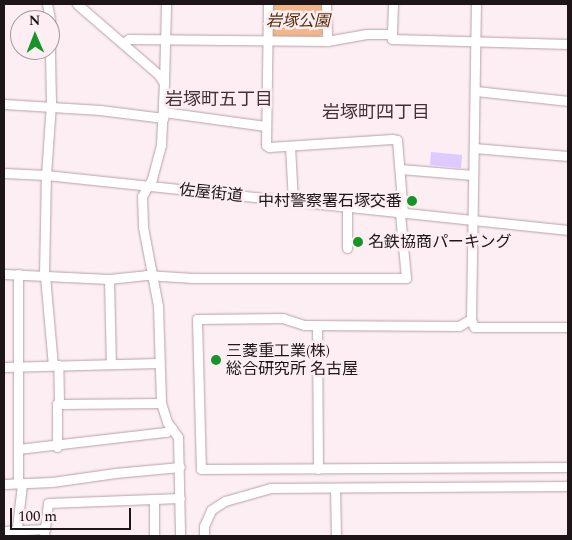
<!DOCTYPE html>
<meta charset="utf-8">
<style>
body{margin:0}
#map{position:relative;width:572px;height:540px;overflow:hidden;background:#fceef2;font-family:Spectral,"Noto Sans JP",serif}
div>[style]{position:absolute}
.green>*{inset:0;background:#f3b689}
.water>*{inset:0;background:#decaff}
.roads{filter:drop-shadow(0 0 1px #b7a1a7) drop-shadow(0 0 1px #b7a1a7)}
.minor>*{height:9px;margin:-4.5px;padding:0 4.5px;transform-origin:4.5px;border-radius:4.5px;background:#fff}
.dots>*{width:14px;height:14px;translate:-50% -50%;box-sizing:border-box;border:2px solid #fceef2;border-radius:50%}
span{translate:-50% -50%;white-space:nowrap;text-align:center;line-height:1.15;-webkit-text-stroke:5px #fceef2;paint-order:stroke}
.park-label{font-size:16px;color:#552d09;font-style:italic}
.street-label{font-size:16px;color:#1d1517}
.poi-label{font-size:16px;color:#1d1517}
.right{translate:-100% -50%;text-align:right}
.left{translate:0 -50%;text-align:left}
.neighbourhood-label{font-size:18px;color:#433136}
.frame{position:absolute;inset:0;border:5px solid #1d1517;pointer-events:none}
.north{position:absolute;left:10px;top:10px;width:50px;height:50px;box-sizing:border-box;background:#fceef2;border:1px solid #a3979a;border-radius:50%;rotate:359deg;font-size:14px;font-weight:700;line-height:20px;text-align:center;color:#1d1517}
.north::after{content:'';display:block;margin:auto;width:18px;height:22px;background:#159527;clip-path:polygon(50% 0,100% 100%,50% 72%,0 100%)}
.scale{position:absolute;left:10px;top:508px;width:121px;height:22px;box-sizing:border-box;border:2px solid #1d1517;border-top:0;padding-left:6px;font-size:15px;line-height:18px;white-space:nowrap;color:#1d1517;-webkit-text-stroke:4px #fceef2;paint-order:stroke}
</style>
<div id="map">
<div class="green">
<i style="clip-path:polygon(273px 4px,323px 4px,323px 34px,319px 37px,273px 37px)"></i>
</div>
<div class="water">
<i style="clip-path:polygon(431px 152px,462px 155px,461px 168px,430px 165px)"></i>
</div>
<div class="roads">
<div class="minor">
<i style="left:47px;top:4px;width:16px;rotate:79deg"></i>
<i style="left:77px;top:4px;width:108px;rotate:40.9deg"></i>
<i style="left:159px;top:75px;width:9px;rotate:58deg"></i>
<i style="left:164px;top:83px;width:62px;rotate:92.8deg"></i>
<i style="left:161px;top:145px;width:35px;rotate:105deg"></i>
<i style="left:152px;top:179px;width:20px;rotate:120deg"></i>
<i style="left:142px;top:196px;width:31px;rotate:88deg"></i>
<i style="left:143px;top:227px;width:80px;rotate:79.2deg"></i>
<i style="left:158px;top:306px;width:97px;rotate:88.2deg"></i>
<i style="left:161px;top:403px;width:20px;rotate:72deg"></i>
<i style="left:167px;top:422px;width:19px;rotate:54deg"></i>
<i style="left:178px;top:437px;width:99px;rotate:88.8deg"></i>
<i style="left:268px;top:4px;width:141px;rotate:90.8deg"></i>
<i style="left:266px;top:145px;width:4px;rotate:34deg"></i>
<i style="left:269px;top:147px;width:123px;rotate:-3.7deg"></i>
<i style="left:392px;top:139px;width:5px;rotate:11deg"></i>
<i style="left:397px;top:140px;width:73px;rotate:85.3deg"></i>
<i style="left:326px;top:4px;width:37px;rotate:88deg"></i>
<i style="left:393px;top:4px;width:35px;rotate:92deg"></i>
<i style="left:392px;top:39px;width:176px;rotate:1.6deg"></i>
<i style="left:50px;top:23px;width:26px;rotate:90deg"></i>
<i style="left:123px;top:43px;width:7px;rotate:-34deg"></i>
<i style="left:129px;top:39px;width:198px;rotate:0.6deg"></i>
<i style="left:327px;top:41px;width:40px;rotate:-10deg"></i>
<i style="left:366px;top:34px;width:26px"></i>
<i style="left:164px;top:83px;width:79px;rotate:-88.5deg"></i>
<i style="left:476px;top:91px;width:93px;rotate:6.2deg"></i>
<i style="left:4px;top:104px;width:96px;rotate:3.6deg"></i>
<i style="left:100px;top:110px;width:64px;rotate:7.2deg"></i>
<i style="left:164px;top:112px;width:102px;rotate:7.9deg"></i>
<i style="left:290px;top:146px;width:56px;rotate:86.9deg"></i>
<i style="left:474px;top:148px;width:94px;rotate:4.9deg"></i>
<i style="left:400px;top:169px;width:73px;rotate:4.7deg"></i>
<i style="left:4px;top:173px;width:42px;rotate:2.7deg"></i>
<i style="left:46px;top:175px;width:525px;rotate:6.01deg"></i>
<i style="left:347px;top:248px;width:41px;rotate:-90deg"></i>
<i style="left:4px;top:274px;width:105px;rotate:2.7deg"></i>
<i style="left:109px;top:279px;width:37px;rotate:-6deg"></i>
<i style="left:146px;top:275px;width:47px;rotate:3.7deg"></i>
<i style="left:193px;top:278px;width:213px"></i>
<i style="left:406px;top:278px;width:65px;rotate:-95.3deg"></i>
<i style="left:44px;top:275px;width:100px;rotate:-88.9deg"></i>
<i style="left:46px;top:175px;width:71px;rotate:-86deg"></i>
<i style="left:51px;top:104px;width:54px;rotate:-91.1deg"></i>
<i style="left:45px;top:276px;width:89px;rotate:84.9deg"></i>
<i style="left:109px;top:279px;width:85px;rotate:88.7deg"></i>
<i style="left:471px;top:319px;width:315px;rotate:-89.1deg"></i>
<i style="left:317px;top:325px;width:144px;rotate:89.6deg"></i>
<i style="left:568px;top:327px;width:94px;rotate:180deg"></i>
<i style="left:474px;top:327px;width:9px;rotate:-111deg"></i>
<i style="left:471px;top:319px;width:14px;rotate:150deg"></i>
<i style="left:459px;top:326px;width:155px;rotate:-179.6deg"></i>
<i style="left:304px;top:325px;width:22px;rotate:-162deg"></i>
<i style="left:283px;top:318px;width:86px;rotate:179.3deg"></i>
<i style="left:197px;top:319px;width:150px;rotate:88.5deg"></i>
<i style="left:201px;top:469px;width:367px;rotate:-0.3deg"></i>
<i style="left:4px;top:367px;width:155px;rotate:-1.5deg"></i>
<i style="left:59px;top:404px;width:102px;rotate:-0.6deg"></i>
<i style="left:57px;top:447px;width:43px;rotate:-90deg"></i>
<i style="left:57px;top:404px;width:2px"></i>
<i style="left:59px;top:404px;width:39px;rotate:-91deg"></i>
<i style="left:18px;top:449px;width:149px;rotate:-6.6deg"></i>
<i style="left:166px;top:432px;width:7px;rotate:-34deg"></i>
<i style="left:4px;top:484px;width:48px;rotate:-2.4deg"></i>
<i style="left:52px;top:482px;width:64px;rotate:-8.1deg"></i>
<i style="left:115px;top:473px;width:65px;rotate:-5.3deg"></i>
<i style="left:335px;top:488px;width:48px;rotate:88.8deg"></i>
<i style="left:154px;top:499px;width:37px;rotate:90deg"></i>
<i style="left:4px;top:531px;width:41px;rotate:-2.8deg"></i>
<i style="left:16px;top:536px;width:52px;rotate:-83.4deg"></i>
<i style="left:22px;top:484px;width:6px;rotate:-135deg"></i>
<i style="left:18px;top:480px;width:206px;rotate:-90deg"></i>
<i style="left:44px;top:536px;width:33px;rotate:-83deg"></i>
<i style="left:48px;top:503px;width:132px;rotate:-2.2deg"></i>
<i style="left:204px;top:536px;width:10px;rotate:-90deg"></i>
<i style="left:204px;top:526px;width:17px;rotate:-66deg"></i>
<i style="left:211px;top:510px;width:17px;rotate:-33deg"></i>
<i style="left:225px;top:501px;width:48px;rotate:-15.8deg"></i>
<i style="left:271px;top:488px;width:297px;rotate:-0.4deg"></i>
</div>
</div>
<div class="dots">
<i style="left:412px;top:201px;background:#159527"></i>
<i style="left:358px;top:242px;background:#159527"></i>
<i style="left:216px;top:360px;background:#159527"></i>
</div>
<div class="park-label">
<span style="left:298px;top:21px">岩塚公園</span>
</div>
<div class="street-label">
<span style="left:211px;top:193px;rotate:6deg">佐屋街道</span>
</div>
<div class="poi-label">
<span class="right" style="left:402px;top:201px">中村警察署石塚交番</span>
<span class="left" style="left:368px;top:242px">名鉄協商パーキング</span>
<span class="left" style="left:226px;top:360px">三菱重工業(株)<br>総合研究所 名古屋</span>
</div>
<div class="neighbourhood-label">
<span style="left:219px;top:100px">岩塚町五丁目</span>
<span style="left:376px;top:113px">岩塚町四丁目</span>
</div>
<div class="frame"></div>
<div class="north">N</div>
<div class="scale">100 m</div>
</div>
